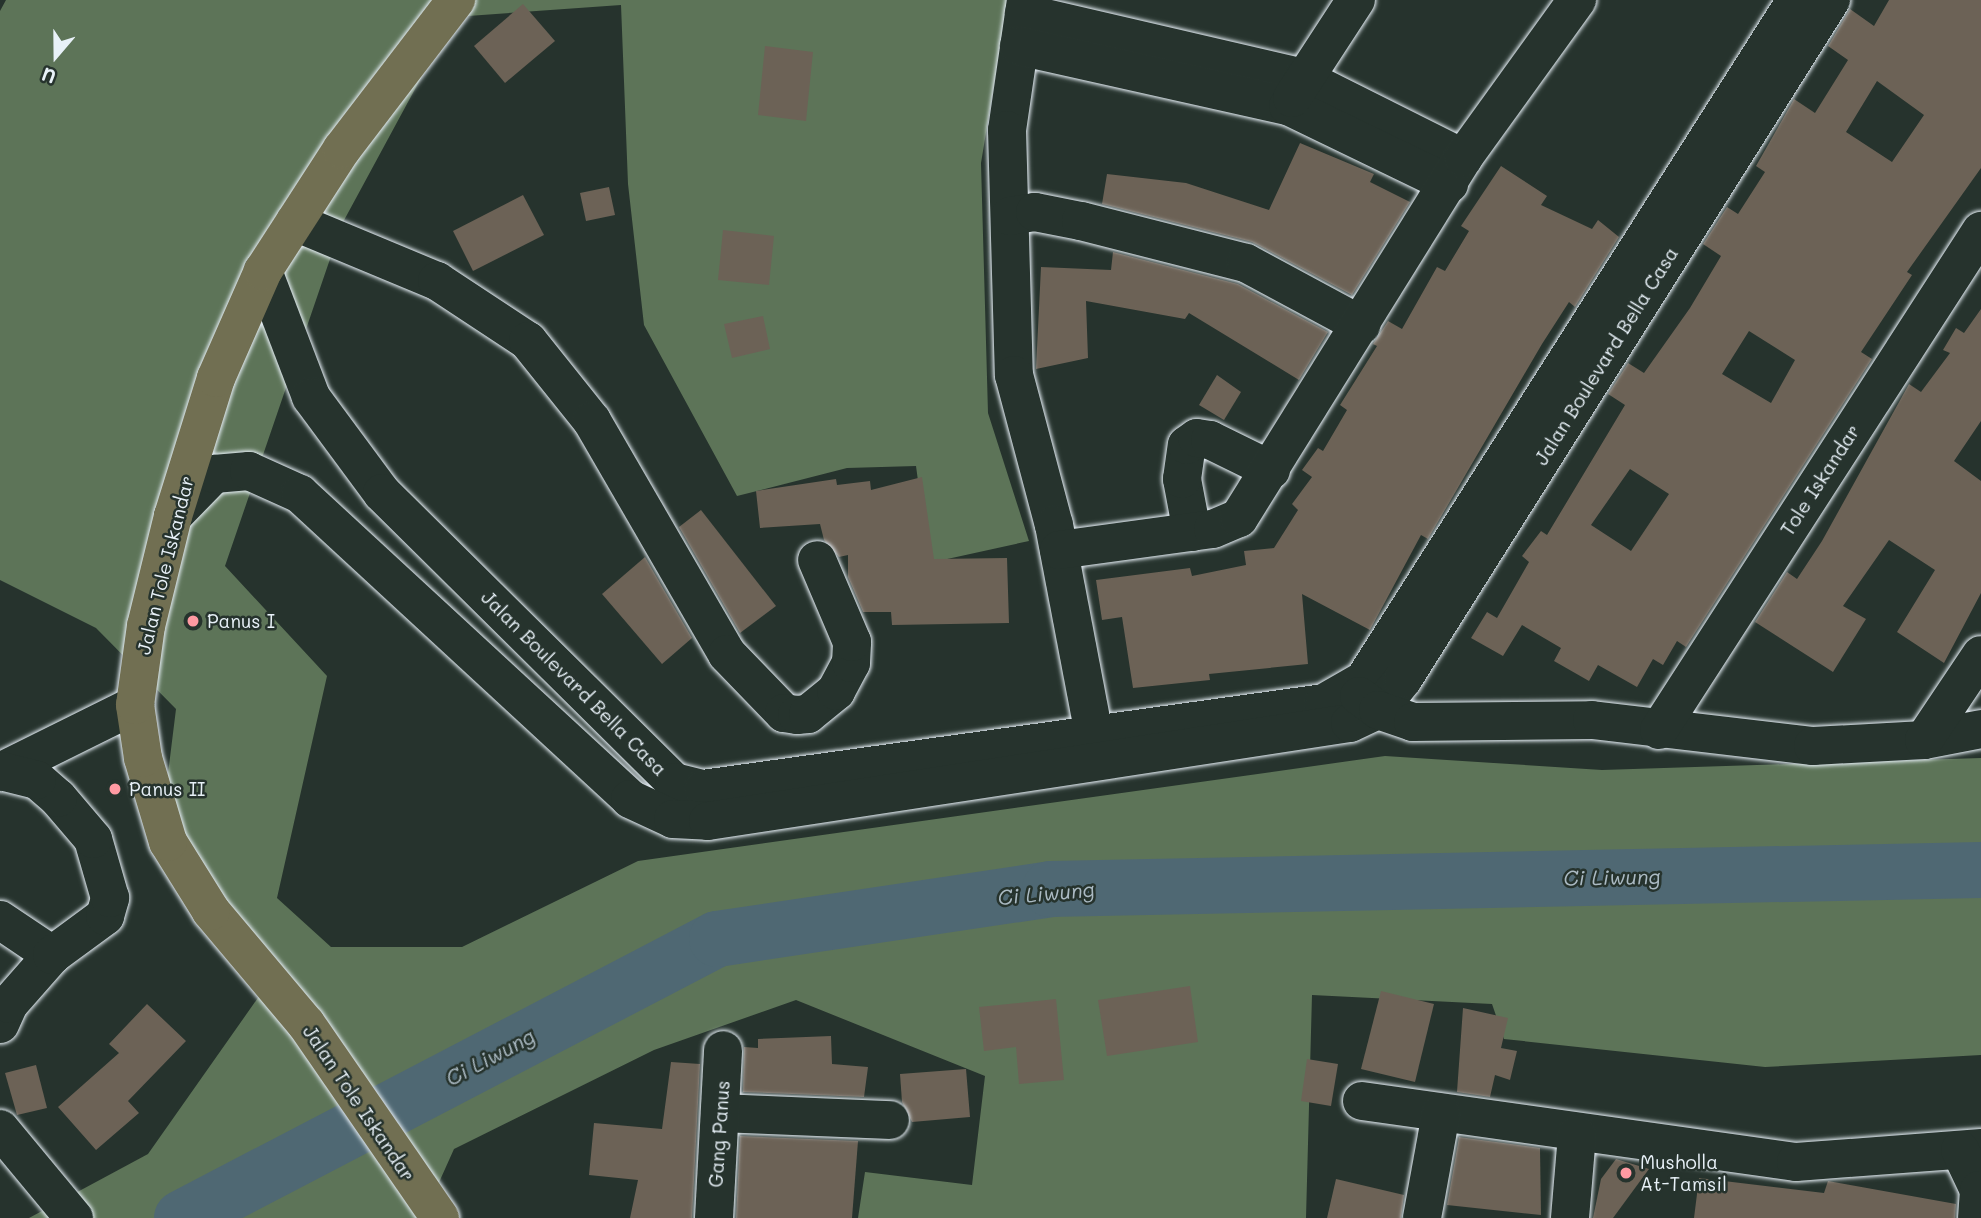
<!DOCTYPE html>
<style>
body{margin:0}
#map{position:relative;width:1981px;height:1218px;overflow:hidden;background:#26332d;font-family:Mali,sans-serif}
div>[style]{position:absolute}
.green>*{inset:0;background:#5d7458}
.river>*{height:56px;margin:-28px;padding:0 28px;transform-origin:28px;border-radius:28px;background:#4f6873}
.building>*{inset:0;background:#6c6256}
.roads{filter:drop-shadow(0 0 2px #e8f1f8) drop-shadow(0 0 2px #e8f1f8)}
.minor>*{height:38px;margin:-19px;padding:0 19px;transform-origin:19px;border-radius:19px;background:#26332d}
.major>*{height:38px;margin:-19px;padding:0 19px;transform-origin:19px;border-radius:19px;background:#716f52}
.dots>*{width:19px;height:19px;translate:-50% -50%;box-sizing:border-box;border:4px solid #26332d;border-radius:50%}
span{translate:-50% -50%;white-space:nowrap;text-align:center;line-height:1.15;-webkit-text-stroke:5px #26332d;paint-order:stroke}
.street-label{font-size:19px;color:#e8f1f8}
.poi-label{font-size:19px;color:#e8f1f8}
.left{translate:0 -50%;text-align:left}
.water-label{font-size:21px;color:#abbac3;font-style:italic}
.north{position:absolute;left:21px;top:21px;width:70px;height:70px;-webkit-text-stroke:5px #26332d;paint-order:stroke;rotate:200deg;font-size:19px;font-weight:700;line-height:28px;text-align:center;color:#e8f1f8}
.north::after{content:'';display:block;margin:auto;width:24px;height:32px;background:#e8f1f8;clip-path:polygon(50% 0,100% 100%,50% 72%,0 100%)}
</style>
<div id="map">
<div class="green">
<i style="clip-path:polygon(6px 0,1008px 0,981px 163px,988px 413px,1029px 541px,929px 563px,916px 466px,847px 468px,737px 496px,644px 325px,628px 184px,621px 5px,454px 17px,342px 224px,225px 566px,327px 676px,277px 898px,331px 947px,462px 947px,638px 861px,1385px 756px,1602px 770px,1981px 758px,1981px 1055px,1765px 1067px,1504px 1039px,1492px 1004px,1312px 995px,1306px 1218px,858px 1218px,865px 1172px,972px 1185px,985px 1076px,796px 1000px,654px 1050px,454px 1149px,423px 1218px,29px 1218px,148px 1154px,274px 975px,164px 806px,176px 709px,96px 628px,0 580px,0 11px)"></i>
</div>
<div class="river">
<i style="left:182px;top:1218px;width:603px;rotate:-27.54deg"></i>
<i style="left:717px;top:939px;width:337px;rotate:-8.5deg"></i>
<i style="left:1050px;top:889px;width:931px;rotate:-1.17deg"></i>
</div>
<div class="building">
<i style="clip-path:polygon(evenodd,1889px 0,1981px 0,1981px 168px,1907px 272px,1912px 275px,1861px 352px,1872px 359px,1686px 647px,1677px 641px,1663px 665px,1653px 659px,1637px 687px,1598px 665px,1589px 681px,1554px 661px,1561px 648px,1522px 625px,1503px 656px,1471px 638px,1487px 612px,1497px 618px,1529px 562px,1522px 556px,1541px 531px,1547px 535px,1625px 405px,1608px 394px,1628px 363px,1644px 373px,1690px 308px,1721px 256px,1703px 244px,1727px 207px,1738px 214px,1765px 172px,1756px 166px,1794px 99px,1815px 113px,1848px 60px,1828px 46px,1850px 9px,1874px 26px,1889px 0,1877px 81px,1924px 115px,1892px 162px,1846px 132px,1877px 81px,1889px 0,1749px 331px,1795px 360px,1771px 403px,1722px 374px,1749px 331px,1889px 0,1630px 469px,1669px 494px,1631px 551px,1591px 525px,1630px 469px)"></i>
<i style="clip-path:polygon(523px 4px,555px 41px,505px 83px,474px 46px)"></i>
<i style="clip-path:polygon(765px 46px,813px 52px,806px 121px,758px 115px)"></i>
<i style="clip-path:polygon(1300px 143px,1374px 174px,1370px 182px,1410px 202px,1352px 295px,1252px 242px,1102px 204px,1107px 174px,1186px 183px,1269px 210px)"></i>
<i style="clip-path:polygon(1501px 166px,1547px 196px,1541px 205px,1592px 229px,1598px 220px,1619px 237px,1575px 307px,1569px 302px,1542px 344px,1428px 539px,1421px 535px,1370px 630px,1302px 594px,1308px 664px,1209px 674px,1210px 680px,1133px 688px,1122px 617px,1102px 620px,1096px 580px,1190px 568px,1192px 576px,1246px 565px,1244px 551px,1274px 548px,1298px 510px,1292px 504px,1312px 477px,1302px 470px,1318px 448px,1323px 451px,1347px 410px,1340px 405px,1377px 346px,1373px 344px,1388px 321px,1402px 329px,1437px 267px,1445px 271px,1469px 231px,1461px 226px)"></i>
<i style="clip-path:polygon(609px 187px,615px 215px,586px 221px,580px 193px)"></i>
<i style="clip-path:polygon(523px 195px,544px 235px,473px 271px,453px 231px)"></i>
<i style="clip-path:polygon(723px 230px,774px 236px,769px 285px,718px 280px)"></i>
<i style="clip-path:polygon(1113px 252px,1238px 284px,1328px 332px,1299px 380px,1189px 313px,1185px 319px,1086px 301px,1088px 358px,1036px 369px,1041px 267px,1111px 270px)"></i>
<i style="clip-path:polygon(1981px 309px,1981px 421px,1954px 461px,1981px 481px,1981px 593px,1944px 663px,1897px 632px,1935px 570px,1889px 540px,1843px 606px,1866px 619px,1833px 672px,1755px 622px,1787px 572px,1797px 579px,1822px 541px,1909px 384px,1921px 392px,1950px 353px,1943px 350px,1956px 328px,1964px 333px)"></i>
<i style="clip-path:polygon(763px 316px,770px 349px,732px 358px,724px 324px)"></i>
<i style="clip-path:polygon(1217px 375px,1241px 392px,1224px 420px,1199px 405px)"></i>
<i style="clip-path:polygon(922px 477px,934px 559px,1007px 558px,1009px 623px,892px 625px,891px 612px,863px 612px,848px 577px,848px 555px,839px 557px,824px 540px,820px 524px,760px 528px,756px 491px,836px 479px,837px 485px,870px 481px,871px 490px)"></i>
<i style="clip-path:polygon(701px 510px,776px 606px,740px 633px,679px 527px)"></i>
<i style="clip-path:polygon(645px 557px,692px 638px,662px 664px,602px 594px)"></i>
<i style="clip-path:polygon(1190px 986px,1198px 1042px,1107px 1056px,1098px 1000px)"></i>
<i style="clip-path:polygon(1381px 991px,1434px 1004px,1415px 1082px,1361px 1069px)"></i>
<i style="clip-path:polygon(1056px 999px,1064px 1080px,1019px 1084px,1016px 1047px,984px 1051px,979px 1007px)"></i>
<i style="clip-path:polygon(147px 1004px,186px 1041px,128px 1101px,139px 1113px,96px 1150px,58px 1107px,119px 1053px,109px 1044px)"></i>
<i style="clip-path:polygon(1463px 1008px,1508px 1018px,1501px 1048px,1517px 1051px,1510px 1080px,1495px 1075px,1490px 1097px,1457px 1092px)"></i>
<i style="clip-path:polygon(831px 1036px,832px 1064px,868px 1067px,864px 1097px,743px 1092px,744px 1047px,758px 1048px,758px 1039px)"></i>
<i style="clip-path:polygon(1307px 1059px,1338px 1064px,1331px 1106px,1301px 1101px)"></i>
<i style="clip-path:polygon(671px 1062px,700px 1064px,692px 1218px,630px 1218px,638px 1180px,589px 1175px,594px 1123px,662px 1129px)"></i>
<i style="clip-path:polygon(36px 1065px,47px 1108px,17px 1115px,5px 1073px)"></i>
<i style="clip-path:polygon(966px 1069px,970px 1117px,912px 1122px,902px 1102px,900px 1074px)"></i>
<i style="clip-path:polygon(740px 1136px,858px 1141px,852px 1218px,736px 1218px)"></i>
<i style="clip-path:polygon(1459px 1137px,1540px 1148px,1541px 1215px,1447px 1205px)"></i>
<i style="clip-path:polygon(1616px 1159px,1649px 1169px,1613px 1218px,1593px 1218px,1601px 1179px)"></i>
<i style="clip-path:polygon(1699px 1178px,1824px 1193px,1828px 1181px,1956px 1204px,1955px 1218px,1694px 1218px)"></i>
<i style="clip-path:polygon(1336px 1179px,1404px 1195px,1401px 1218px,1327px 1218px)"></i>
</div>
<div class="roads">
<div class="minor">
<i style="left:1026px;top:0;width:131px;rotate:98.3deg"></i>
<i style="left:1007px;top:130px;width:245px;rotate:88.4deg"></i>
<i style="left:1014px;top:375px;width:155px;rotate:75.1deg"></i>
<i style="left:1054px;top:525px;width:234px;rotate:79.2deg"></i>
<i style="left:1024px;top:13px;width:286px;rotate:13.1deg"></i>
<i style="left:1303px;top:78px;width:179px;rotate:26.6deg"></i>
<i style="left:1019px;top:46px;width:276px;rotate:12.6deg"></i>
<i style="left:1288px;top:106px;width:179px;rotate:25.8deg"></i>
<i style="left:1292px;top:98px;width:117px;rotate:-56.9deg"></i>
<i style="left:1010px;top:216px;width:25px;rotate:-9deg"></i>
<i style="left:1035px;top:212px;width:47px;rotate:11.1deg"></i>
<i style="left:1081px;top:221px;width:170px;rotate:14.3deg"></i>
<i style="left:1246px;top:263px;width:131px;rotate:28.3deg"></i>
<i style="left:295px;top:222px;width:154px;rotate:22.6deg"></i>
<i style="left:437px;top:281px;width:109px;rotate:33.4deg"></i>
<i style="left:528px;top:341px;width:102px;rotate:51.3deg"></i>
<i style="left:592px;top:421px;width:269px;rotate:59.9deg"></i>
<i style="left:727px;top:654px;width:82px;rotate:46deg"></i>
<i style="left:784px;top:713px;width:13px;rotate:9deg"></i>
<i style="left:797px;top:715px;width:11px;rotate:-5deg"></i>
<i style="left:808px;top:714px;width:36px;rotate:-39deg"></i>
<i style="left:836px;top:691px;width:32px;rotate:-62deg"></i>
<i style="left:851px;top:663px;width:21px;rotate:-87deg"></i>
<i style="left:852px;top:642px;width:89px;rotate:-113.1deg"></i>
<i style="left:263px;top:271px;width:135px;rotate:69.1deg"></i>
<i style="left:311px;top:397px;width:119px;rotate:53.5deg"></i>
<i style="left:382px;top:493px;width:411px;rotate:44.7deg"></i>
<i style="left:674px;top:782px;width:30px;rotate:14deg"></i>
<i style="left:703px;top:789px;width:627px;rotate:-7.88deg"></i>
<i style="left:1324px;top:703px;width:46px;rotate:-29.9deg"></i>
<i style="left:1364px;top:680px;width:806px;rotate:-57.57deg"></i>
<i style="left:173px;top:516px;width:59px;rotate:-45.7deg"></i>
<i style="left:214px;top:474px;width:35px;rotate:-5deg"></i>
<i style="left:249px;top:471px;width:56px;rotate:24.3deg"></i>
<i style="left:300px;top:494px;width:449px;rotate:42.7deg"></i>
<i style="left:630px;top:799px;width:47px;rotate:24.9deg"></i>
<i style="left:673px;top:819px;width:35px;rotate:3deg"></i>
<i style="left:708px;top:821px;width:649px;rotate:-8.68deg"></i>
<i style="left:1350px;top:723px;width:31px;rotate:-25deg"></i>
<i style="left:1378px;top:710px;width:40px;rotate:-51deg"></i>
<i style="left:1403px;top:679px;width:803px;rotate:-57.78deg"></i>
<i style="left:1192px;top:532px;width:54px;rotate:-100.7deg"></i>
<i style="left:1182px;top:479px;width:34px;rotate:-82deg"></i>
<i style="left:1187px;top:445px;width:12px;rotate:-35deg"></i>
<i style="left:1197px;top:438px;width:13px;rotate:9deg"></i>
<i style="left:1210px;top:440px;width:68px;rotate:26.2deg"></i>
<i style="left:1059px;top:550px;width:155px;rotate:-7.8deg"></i>
<i style="left:1213px;top:529px;width:28px;rotate:-23deg"></i>
<i style="left:1239px;top:518px;width:424px;rotate:-58.1deg"></i>
<i style="left:1463px;top:158px;width:195px;rotate:-54.2deg"></i>
<i style="left:1359px;top:696px;width:24px;rotate:36deg"></i>
<i style="left:1378px;top:710px;width:37px;rotate:19deg"></i>
<i style="left:1413px;top:722px;width:179px;rotate:-0.6deg"></i>
<i style="left:1592px;top:720px;width:223px;rotate:6.7deg"></i>
<i style="left:1813px;top:746px;width:111px;rotate:-3.1deg"></i>
<i style="left:1924px;top:740px;width:58px;rotate:-10.9deg"></i>
<i style="left:1659px;top:730px;width:594px;rotate:-57.17deg"></i>
<i style="left:1924px;top:740px;width:102px;rotate:-56.2deg"></i>
<i style="left:0;top:772px;width:151px;rotate:-26.4deg"></i>
<i style="left:0;top:920px;width:63px;rotate:33.9deg"></i>
<i style="left:0;top:1024px;width:22px;rotate:-66deg"></i>
<i style="left:9px;top:1004px;width:65px;rotate:-48.7deg"></i>
<i style="left:52px;top:955px;width:66px;rotate:-36.3deg"></i>
<i style="left:105px;top:916px;width:19px;rotate:-74deg"></i>
<i style="left:110px;top:898px;width:61px;rotate:-106.1deg"></i>
<i style="left:93px;top:839px;width:54px;rotate:-130.5deg"></i>
<i style="left:58px;top:798px;width:28px;rotate:-139deg"></i>
<i style="left:37px;top:780px;width:37px;rotate:-166deg"></i>
<i style="left:1362px;top:1101px;width:438px;rotate:8deg"></i>
<i style="left:1796px;top:1162px;width:186px;rotate:-4.3deg"></i>
<i style="left:721px;top:1113px;width:169px;rotate:2.4deg"></i>
<i style="left:0;top:1129px;width:116px;rotate:50.3deg"></i>
<i style="left:1960px;top:1150px;width:44px;rotate:64.6deg"></i>
<i style="left:1979px;top:1190px;width:28px;rotate:94deg"></i>
<i style="left:714px;top:1218px;width:168px;rotate:-86.9deg"></i>
<i style="left:1422px;top:1218px;width:107px;rotate:-79.7deg"></i>
<i style="left:1570px;top:1218px;width:84px;rotate:-85.2deg"></i>
</div>
<div class="major">
<i style="left:440px;top:1218px;width:236px;rotate:-124.6deg"></i>
<i style="left:306px;top:1024px;width:148px;rotate:-130.1deg"></i>
<i style="left:211px;top:911px;width:81px;rotate:-121.9deg"></i>
<i style="left:168px;top:842px;width:88px;rotate:-106.6deg"></i>
<i style="left:143px;top:758px;width:54px;rotate:-98.6deg"></i>
<i style="left:135px;top:705px;width:80px;rotate:-82.1deg"></i>
<i style="left:146px;top:626px;width:113px;rotate:-76.2deg"></i>
<i style="left:173px;top:516px;width:145px;rotate:-72.7deg"></i>
<i style="left:216px;top:378px;width:117px;rotate:-66.3deg"></i>
<i style="left:263px;top:271px;width:145px;rotate:-57.1deg"></i>
<i style="left:342px;top:149px;width:188px;rotate:-52.6deg"></i>
</div>
</div>
<div class="dots">
<i style="left:193px;top:621px;background:#ff9aa2"></i>
<i style="left:115px;top:789px;background:#ff9aa2"></i>
<i style="left:1626px;top:1173px;background:#ff9aa2"></i>
</div>
<div class="street-label">
<span style="left:1606px;top:356px;rotate:-58deg">Jalan Boulevard Bella Casa</span>
<span style="left:1820px;top:480px;rotate:-57deg">Tole Iskandar</span>
<span style="left:165px;top:565px;rotate:-76deg">Jalan Tole Iskandar</span>
<span style="left:574px;top:683px;rotate:45deg">Jalan Boulevard Bella Casa</span>
<span style="left:359px;top:1103px;rotate:56deg">Jalan Tole Iskandar</span>
<span style="left:719px;top:1134px;rotate:-86deg">Gang Panus</span>
</div>
<div class="poi-label">
<span class="left" style="left:207px;top:621px">Panus I</span>
<span class="left" style="left:129px;top:789px">Panus II</span>
<span class="left" style="left:1640px;top:1173px">Musholla<br>At-Tamsil</span>
</div>
<div class="water-label">
<span style="left:1612px;top:877px;rotate:-1deg">Ci Liwung</span>
<span style="left:1046px;top:893px;rotate:-5deg">Ci Liwung</span>
<span style="left:490px;top:1057px;rotate:-28deg">Ci Liwung</span>
</div>
<div class="north">U</div>
</div>
